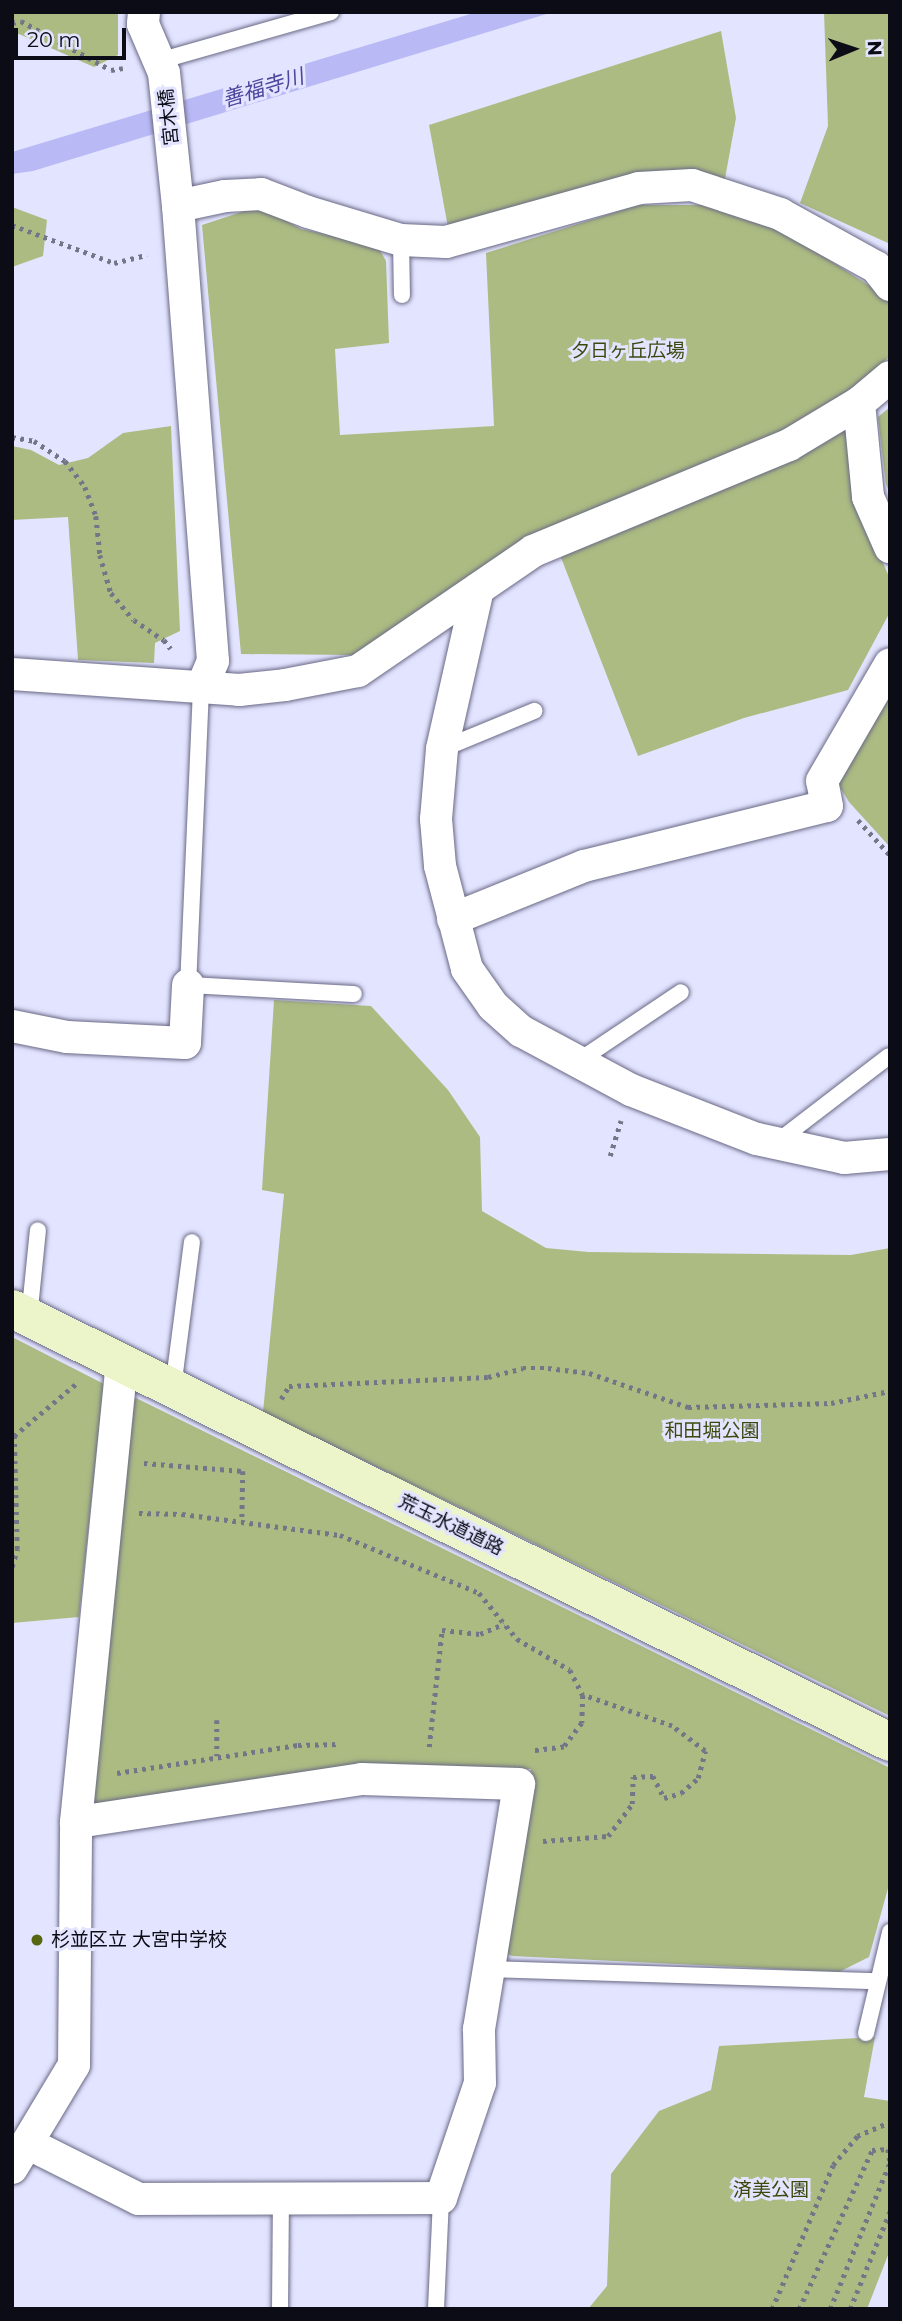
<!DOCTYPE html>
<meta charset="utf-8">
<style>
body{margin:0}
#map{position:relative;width:902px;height:2321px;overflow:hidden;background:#e3e4ff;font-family:Montserrat,"Noto Sans JP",sans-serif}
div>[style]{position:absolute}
.green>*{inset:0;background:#acbb82}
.water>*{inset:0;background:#b9b9f6}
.path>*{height:4.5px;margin-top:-2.25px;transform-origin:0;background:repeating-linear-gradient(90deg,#757588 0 3.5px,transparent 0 8.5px)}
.roads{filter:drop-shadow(0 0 2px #696986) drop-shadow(0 0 2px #696986)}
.service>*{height:16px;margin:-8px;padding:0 8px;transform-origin:8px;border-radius:8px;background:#fff}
.minor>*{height:32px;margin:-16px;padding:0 16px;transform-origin:16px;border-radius:16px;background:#fff}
.secondary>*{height:38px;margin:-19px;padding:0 19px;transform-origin:19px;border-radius:19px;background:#ecf5ca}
.dots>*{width:19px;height:19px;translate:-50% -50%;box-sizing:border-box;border:4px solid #e3e4ff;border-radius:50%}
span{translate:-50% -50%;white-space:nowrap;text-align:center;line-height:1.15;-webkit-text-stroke:6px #e3e4ff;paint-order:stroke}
.street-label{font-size:19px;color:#0c0c17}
.park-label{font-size:19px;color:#3c480c}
.poi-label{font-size:19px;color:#0c0c17}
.left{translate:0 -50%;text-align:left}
.water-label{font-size:21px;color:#4d459b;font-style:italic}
.frame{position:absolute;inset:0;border:14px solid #0c0c17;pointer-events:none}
.north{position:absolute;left:818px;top:14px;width:70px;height:70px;-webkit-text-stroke:5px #e3e4ff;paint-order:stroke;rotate:88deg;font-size:19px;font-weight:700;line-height:28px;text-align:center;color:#0c0c17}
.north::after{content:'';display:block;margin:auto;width:24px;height:32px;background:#0c0c17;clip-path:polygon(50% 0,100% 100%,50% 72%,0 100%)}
.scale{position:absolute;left:14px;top:28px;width:112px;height:32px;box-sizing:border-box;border:4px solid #0c0c17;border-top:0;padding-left:9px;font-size:21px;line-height:24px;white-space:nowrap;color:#0c0c17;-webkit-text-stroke:5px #e3e4ff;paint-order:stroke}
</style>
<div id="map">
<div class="green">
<i style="clip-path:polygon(12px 12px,118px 12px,118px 55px,94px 67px,19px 34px,12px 36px)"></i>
<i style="clip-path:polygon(824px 12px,890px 12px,890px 244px,800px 203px,828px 126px)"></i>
<i style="clip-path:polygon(721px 31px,736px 118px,724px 184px,448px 227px,429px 125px)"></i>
<i style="clip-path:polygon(638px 205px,704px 205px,789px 234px,890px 299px,890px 356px,853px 391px,783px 435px,531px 535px,353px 655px,241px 654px,202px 225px,260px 206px,301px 229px,377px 245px,386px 261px,389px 343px,335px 349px,340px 435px,494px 426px,486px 253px)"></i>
<i style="clip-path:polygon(12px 207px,47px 220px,43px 256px,12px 267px)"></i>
<i style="clip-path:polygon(890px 407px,890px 494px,886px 484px,878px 417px)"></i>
<i style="clip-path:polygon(171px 426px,180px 631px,155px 643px,154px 663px,78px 660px,68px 517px,12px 520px,12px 446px,31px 450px,59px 465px,88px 458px,123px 433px)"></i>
<i style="clip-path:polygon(845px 427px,855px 499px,890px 579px,890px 612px,848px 690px,744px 718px,638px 756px,560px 555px)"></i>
<i style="clip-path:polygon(890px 694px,890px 847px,849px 802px,835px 779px)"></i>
<i style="clip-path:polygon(274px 1000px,371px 1006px,448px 1090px,480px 1137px,482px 1211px,546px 1248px,588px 1252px,851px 1255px,890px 1248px,890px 1716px,263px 1412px,284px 1194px,262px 1190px)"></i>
<i style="clip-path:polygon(12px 1337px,104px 1384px,79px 1617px,12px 1623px)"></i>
<i style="clip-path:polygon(136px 1398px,890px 1768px,890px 1881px,869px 1957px,839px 1972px,512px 1956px,500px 1951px,531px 1769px,380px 1767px,93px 1808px,128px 1402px)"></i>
<i style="clip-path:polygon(875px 2037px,864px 2097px,890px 2101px,890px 2250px,867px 2309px,588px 2309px,607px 2286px,611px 2174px,659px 2111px,711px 2090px,719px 2046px)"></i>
</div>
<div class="water">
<i style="clip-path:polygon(477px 12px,553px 12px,33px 171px,12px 174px,12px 152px)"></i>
</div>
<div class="path">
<i style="left:12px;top:23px;width:9px;rotate:-13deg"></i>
<i style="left:21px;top:21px;width:102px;rotate:28.6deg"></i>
<i style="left:111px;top:70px;width:12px;rotate:-9deg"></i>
<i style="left:12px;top:225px;width:109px;rotate:20.4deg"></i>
<i style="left:114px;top:263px;width:34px;rotate:-14deg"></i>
<i style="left:12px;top:437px;width:22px;rotate:10deg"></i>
<i style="left:34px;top:441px;width:37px;rotate:33deg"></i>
<i style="left:65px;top:461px;width:33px;rotate:52deg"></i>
<i style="left:85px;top:487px;width:31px;rotate:69deg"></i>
<i style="left:96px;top:516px;width:39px;rotate:84deg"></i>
<i style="left:100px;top:555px;width:40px;rotate:74deg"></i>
<i style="left:111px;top:593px;width:35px;rotate:50deg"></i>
<i style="left:134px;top:620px;width:36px;rotate:34deg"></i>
<i style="left:164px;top:640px;width:11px;rotate:52deg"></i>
<i style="left:858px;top:820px;width:47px;rotate:47.6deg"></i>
<i style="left:610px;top:1156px;width:37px;rotate:-73deg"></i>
<i style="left:281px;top:1399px;width:15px;rotate:-58deg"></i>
<i style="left:289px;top:1386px;width:199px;rotate:-2.6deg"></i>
<i style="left:488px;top:1377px;width:36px;rotate:-14deg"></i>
<i style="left:523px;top:1368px;width:25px"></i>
<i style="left:548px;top:1368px;width:41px;rotate:7deg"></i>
<i style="left:589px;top:1373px;width:105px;rotate:19deg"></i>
<i style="left:688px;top:1407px;width:143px;rotate:-1.6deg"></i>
<i style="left:831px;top:1403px;width:60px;rotate:-11.5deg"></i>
<i style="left:144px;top:1463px;width:99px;rotate:4.6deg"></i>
<i style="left:243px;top:1471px;width:51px;rotate:91.1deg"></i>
<i style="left:139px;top:1513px;width:43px;rotate:1.3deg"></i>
<i style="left:182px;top:1514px;width:159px;rotate:7.6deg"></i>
<i style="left:340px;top:1535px;width:151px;rotate:22.6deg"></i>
<i style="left:479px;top:1593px;width:60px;rotate:50.4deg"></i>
<i style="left:517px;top:1639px;width:61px;rotate:30.3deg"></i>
<i style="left:570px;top:1670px;width:28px;rotate:63deg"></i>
<i style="left:583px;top:1695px;width:28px;rotate:92deg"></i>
<i style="left:582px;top:1723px;width:30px;rotate:127deg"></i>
<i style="left:564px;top:1747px;width:33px;rotate:173deg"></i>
<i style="left:12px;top:1567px;width:19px;rotate:-74deg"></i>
<i style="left:17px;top:1549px;width:113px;rotate:-91.5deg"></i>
<i style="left:14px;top:1436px;width:82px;rotate:-40.1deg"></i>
<i style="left:217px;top:1720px;width:36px;rotate:90deg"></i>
<i style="left:429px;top:1747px;width:118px;rotate:-83.7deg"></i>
<i style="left:442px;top:1630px;width:38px;rotate:6deg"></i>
<i style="left:480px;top:1634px;width:26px;rotate:-23deg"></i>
<i style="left:117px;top:1773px;width:183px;rotate:-8.8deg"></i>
<i style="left:298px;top:1745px;width:42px;rotate:-1.4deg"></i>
<i style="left:543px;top:1841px;width:65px;rotate:-4.4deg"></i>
<i style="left:608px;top:1836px;width:40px;rotate:-53deg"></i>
<i style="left:632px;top:1804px;width:27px;rotate:-88deg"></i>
<i style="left:633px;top:1777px;width:20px;rotate:-3deg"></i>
<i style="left:653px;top:1776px;width:25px;rotate:63deg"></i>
<i style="left:664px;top:1798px;width:18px;rotate:-16deg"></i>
<i style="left:681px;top:1793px;width:23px;rotate:-41deg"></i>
<i style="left:698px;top:1778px;width:28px;rotate:-75deg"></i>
<i style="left:705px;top:1751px;width:41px;rotate:-142.9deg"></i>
<i style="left:672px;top:1726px;width:94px;rotate:-160.8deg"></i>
<i style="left:772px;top:2309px;width:156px;rotate:-67deg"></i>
<i style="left:833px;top:2165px;width:38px;rotate:-50deg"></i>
<i style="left:857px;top:2136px;width:36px;rotate:-23deg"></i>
<i style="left:799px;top:2309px;width:175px;rotate:-65.3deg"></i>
<i style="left:872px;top:2150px;width:16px;rotate:-4deg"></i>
<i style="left:888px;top:2149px;width:12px;rotate:81deg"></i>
<i style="left:830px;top:2309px;width:159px;rotate:-67.8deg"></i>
<i style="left:850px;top:2309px;width:106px;rotate:-67.8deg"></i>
</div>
<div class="roads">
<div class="service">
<i style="left:159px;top:61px;width:179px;rotate:-15.9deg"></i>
<i style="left:401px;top:240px;width:55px;rotate:89deg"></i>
<i style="left:201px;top:689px;width:296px;rotate:92.5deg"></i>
<i style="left:188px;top:985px;width:166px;rotate:3.1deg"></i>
<i style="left:442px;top:749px;width:100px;rotate:-22.4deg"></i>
<i style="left:577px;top:1062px;width:125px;rotate:-33.9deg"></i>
<i style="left:777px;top:1142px;width:141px;rotate:-37.5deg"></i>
<i style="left:29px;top:1318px;width:88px;rotate:-84.2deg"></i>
<i style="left:173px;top:1388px;width:147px;rotate:-82.6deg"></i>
<i style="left:488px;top:1969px;width:389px;rotate:1.8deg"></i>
<i style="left:866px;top:2033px;width:104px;rotate:-76.6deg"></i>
<i style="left:280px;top:2309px;width:111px;rotate:-89.5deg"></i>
<i style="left:436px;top:2309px;width:111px;rotate:-87.4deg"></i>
</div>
<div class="minor">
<i style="left:144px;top:12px;width:12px;rotate:95deg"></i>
<i style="left:143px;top:24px;width:53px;rotate:66.8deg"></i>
<i style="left:164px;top:73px;width:134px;rotate:84deg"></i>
<i style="left:178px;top:206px;width:456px;rotate:85.6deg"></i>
<i style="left:213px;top:661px;width:30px;rotate:113deg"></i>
<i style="left:178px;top:206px;width:48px;rotate:-12deg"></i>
<i style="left:225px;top:196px;width:36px;rotate:-3deg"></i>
<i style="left:261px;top:194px;width:50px;rotate:21deg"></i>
<i style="left:308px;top:212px;width:97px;rotate:16.8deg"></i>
<i style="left:401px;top:240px;width:45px;rotate:2.5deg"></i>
<i style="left:446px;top:242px;width:200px;rotate:-15.6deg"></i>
<i style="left:639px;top:188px;width:53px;rotate:-3.2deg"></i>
<i style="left:692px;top:185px;width:93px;rotate:18.2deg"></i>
<i style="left:780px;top:214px;width:110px;rotate:28.9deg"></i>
<i style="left:876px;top:267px;width:23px;rotate:52deg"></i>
<i style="left:859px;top:403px;width:94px;rotate:84.5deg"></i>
<i style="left:868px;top:497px;width:55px;rotate:66.3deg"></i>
<i style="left:478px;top:589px;width:164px;rotate:102.7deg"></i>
<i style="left:442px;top:749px;width:70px;rotate:94.9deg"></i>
<i style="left:436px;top:819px;width:47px;rotate:85.1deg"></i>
<i style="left:440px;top:866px;width:106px;rotate:75.3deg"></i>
<i style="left:467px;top:969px;width:45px;rotate:54.9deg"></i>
<i style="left:493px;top:1006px;width:38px;rotate:42deg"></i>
<i style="left:521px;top:1031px;width:125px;rotate:28.2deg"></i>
<i style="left:631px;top:1090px;width:135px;rotate:21.3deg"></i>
<i style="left:757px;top:1139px;width:89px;rotate:12.3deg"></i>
<i style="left:844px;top:1158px;width:46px;rotate:-5deg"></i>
<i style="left:12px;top:674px;width:228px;rotate:4deg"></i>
<i style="left:239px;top:690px;width:46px;rotate:-6.2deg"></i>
<i style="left:285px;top:685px;width:74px;rotate:-10.9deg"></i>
<i style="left:358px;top:671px;width:212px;rotate:-34.4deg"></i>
<i style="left:533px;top:551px;width:277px;rotate:-22.5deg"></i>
<i style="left:789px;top:445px;width:82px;rotate:-31deg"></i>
<i style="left:859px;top:403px;width:40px;rotate:-40deg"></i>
<i style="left:453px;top:919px;width:141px;rotate:-22deg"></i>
<i style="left:584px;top:866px;width:250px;rotate:-13.9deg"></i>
<i style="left:827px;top:806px;width:25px;rotate:-101deg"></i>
<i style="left:822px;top:781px;width:135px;rotate:-59.8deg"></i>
<i style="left:12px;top:1026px;width:56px;rotate:11.3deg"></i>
<i style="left:67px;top:1037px;width:118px;rotate:2.9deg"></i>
<i style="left:185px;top:1043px;width:58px;rotate:-87deg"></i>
<i style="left:29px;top:2144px;width:123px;rotate:26.6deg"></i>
<i style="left:139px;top:2199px;width:302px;rotate:-0.2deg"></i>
<i style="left:441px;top:2198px;width:121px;rotate:-71.3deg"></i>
<i style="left:480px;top:2083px;width:54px;rotate:-91.1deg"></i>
<i style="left:479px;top:2029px;width:248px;rotate:-80.7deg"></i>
<i style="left:519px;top:1784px;width:157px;rotate:-178.2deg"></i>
<i style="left:362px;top:1779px;width:289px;rotate:171.4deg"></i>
<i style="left:12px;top:2168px;width:120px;rotate:-59deg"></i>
<i style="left:74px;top:2065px;width:243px;rotate:-89.5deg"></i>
<i style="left:76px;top:1822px;width:463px;rotate:-84.3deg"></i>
</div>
<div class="secondary">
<i style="left:12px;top:1309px;width:979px;rotate:26.25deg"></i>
</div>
</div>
<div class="dots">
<i style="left:37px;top:1940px;background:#566710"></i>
</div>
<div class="street-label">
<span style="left:169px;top:117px;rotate:-96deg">宮木橋</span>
<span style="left:451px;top:1525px;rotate:26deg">荒玉水道道路</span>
</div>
<div class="park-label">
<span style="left:628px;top:351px">夕日ヶ丘広場</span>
<span style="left:712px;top:1431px">和田堀公園</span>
<span style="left:771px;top:2190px">済美公園</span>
</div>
<div class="poi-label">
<span class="left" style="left:51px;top:1940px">杉並区立 大宮中学校</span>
</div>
<div class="water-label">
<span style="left:263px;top:88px;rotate:-17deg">善福寺川</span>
</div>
<div class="frame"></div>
<div class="north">N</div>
<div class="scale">20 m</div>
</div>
